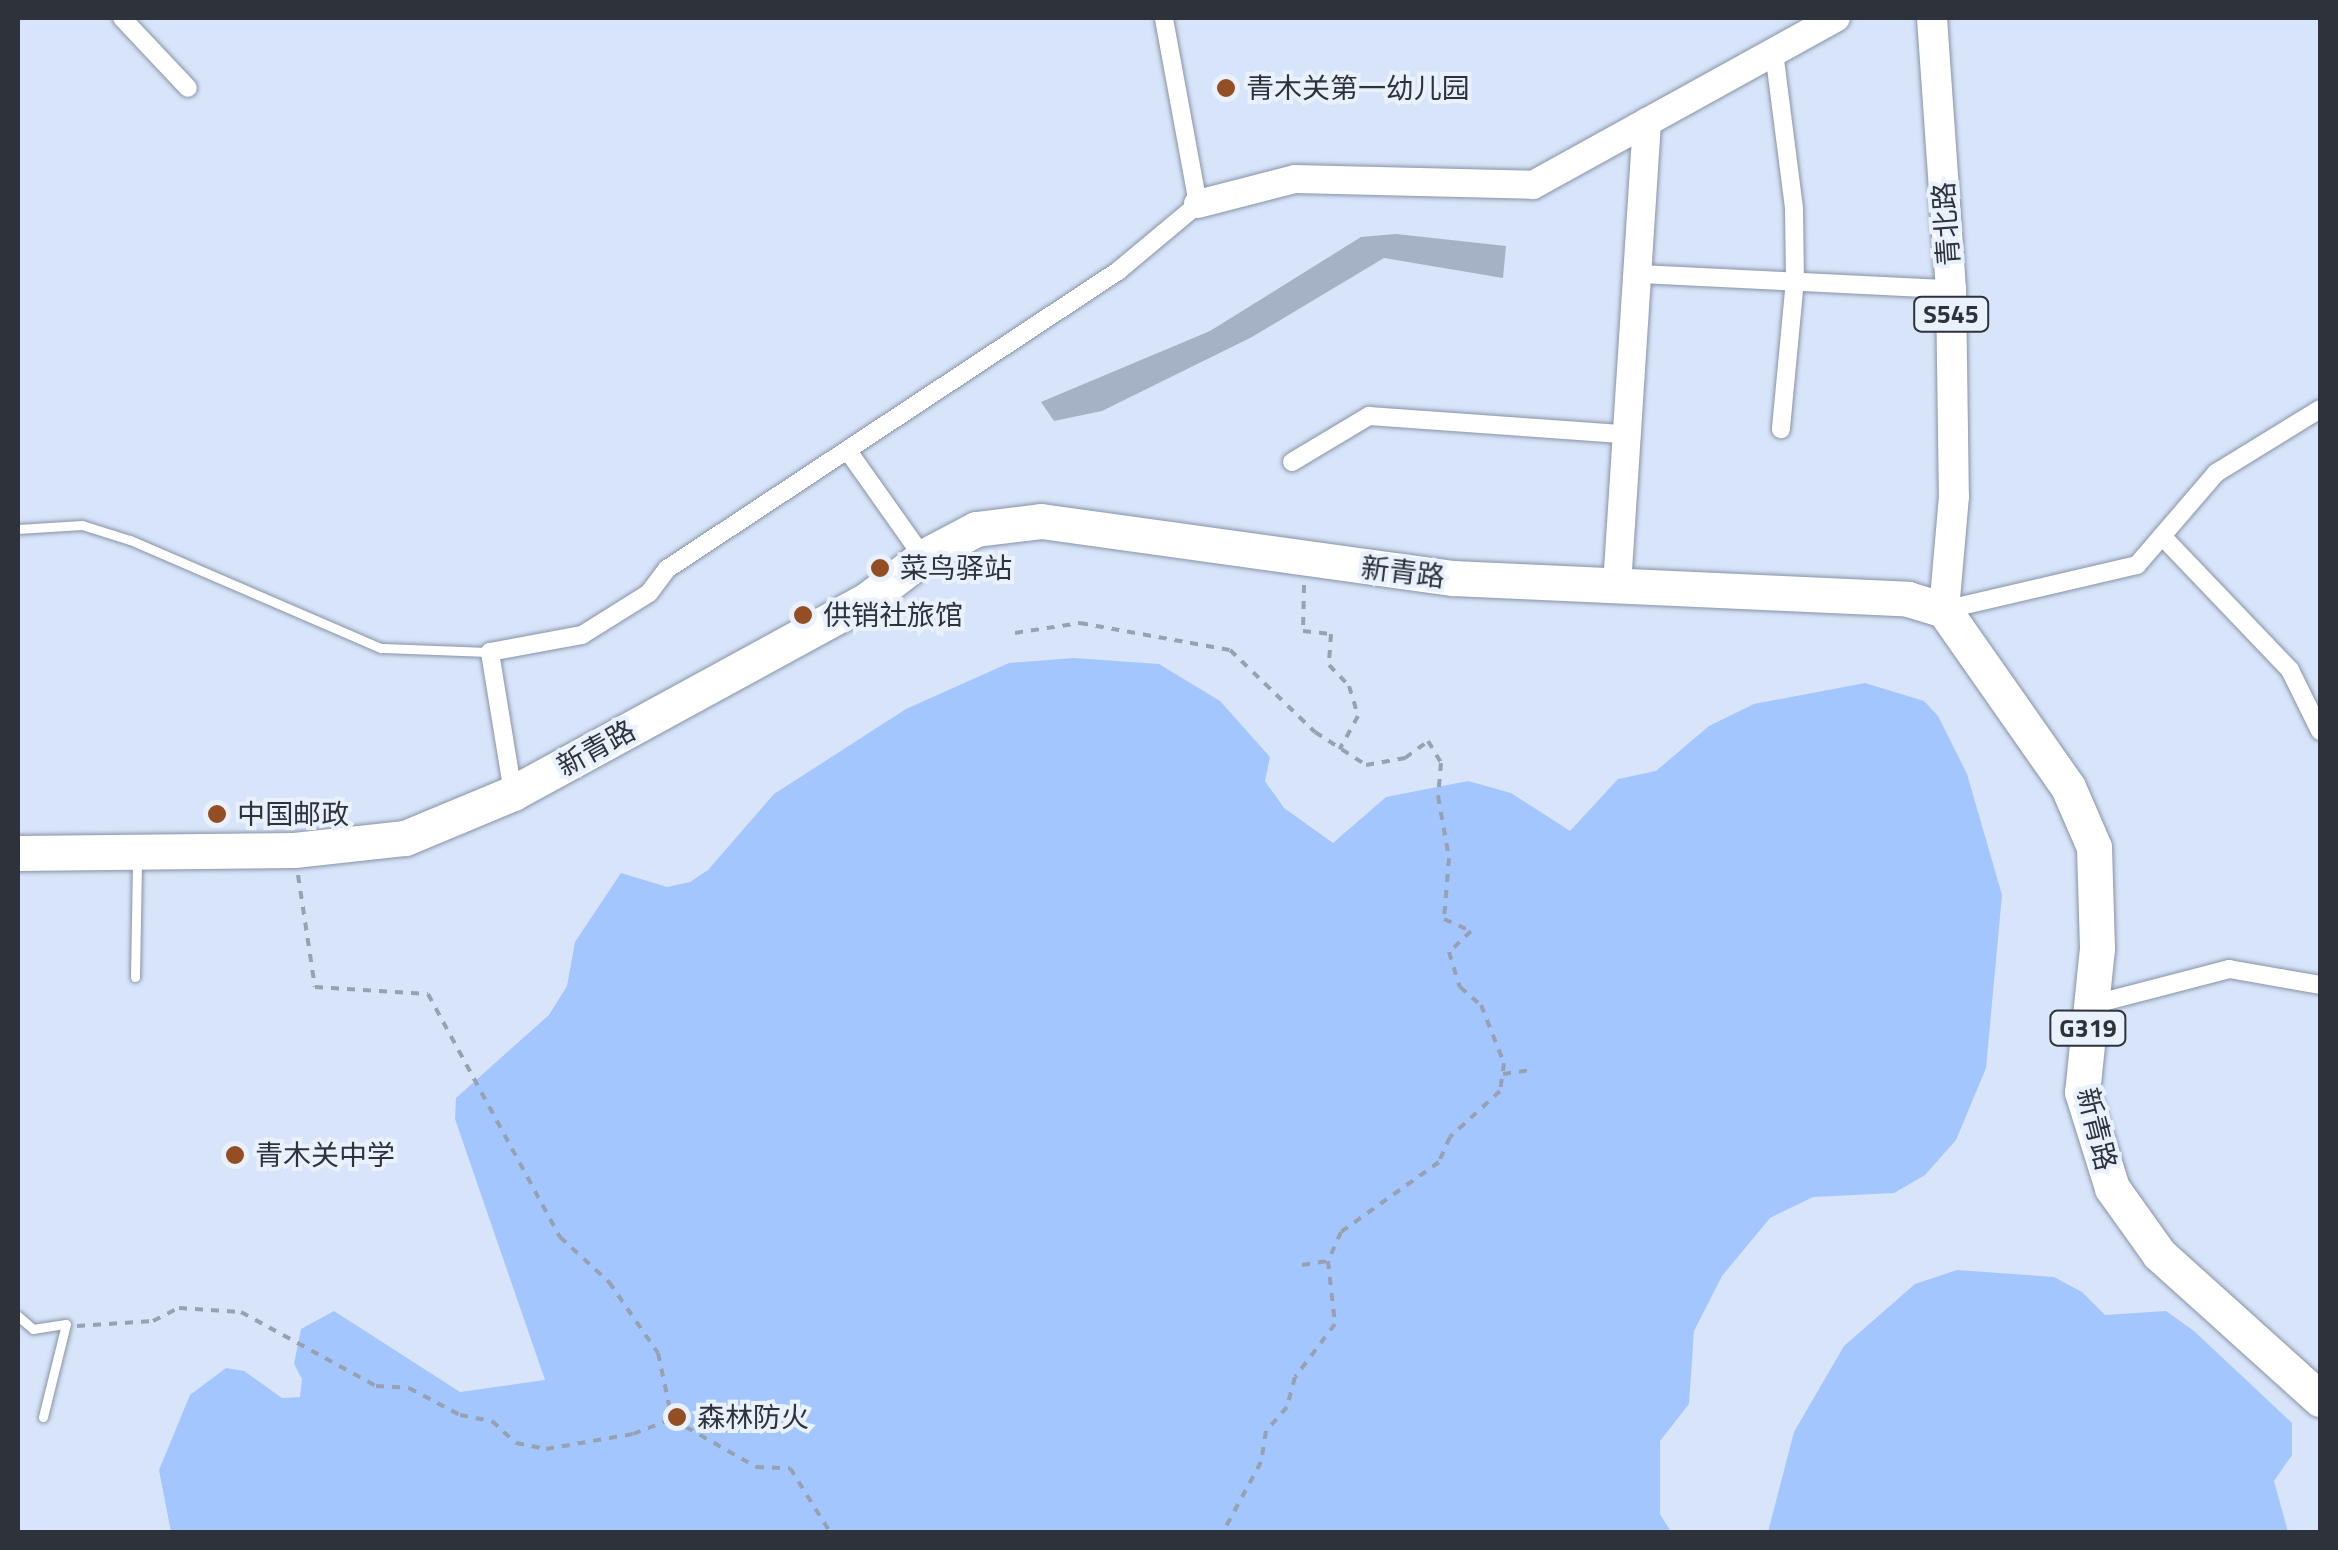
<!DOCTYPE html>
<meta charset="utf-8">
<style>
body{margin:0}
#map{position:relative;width:2338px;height:1550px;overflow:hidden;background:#d7e4f9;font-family:"Titillium Web","Noto Sans SC",sans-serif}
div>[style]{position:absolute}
.green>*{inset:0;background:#a4c6fe}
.building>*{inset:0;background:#a5b1c5}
.path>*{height:4px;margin-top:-2px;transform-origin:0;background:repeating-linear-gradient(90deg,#97a1b1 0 8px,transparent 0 16px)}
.roads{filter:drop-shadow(0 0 2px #8793a6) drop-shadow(0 0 2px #8793a6)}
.lane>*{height:9px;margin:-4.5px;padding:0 4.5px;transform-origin:4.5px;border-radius:4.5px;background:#fff}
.street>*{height:18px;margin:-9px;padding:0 9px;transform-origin:9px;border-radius:9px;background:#fff}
.secondary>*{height:28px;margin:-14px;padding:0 14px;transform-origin:14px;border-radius:14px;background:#fff}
.primary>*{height:30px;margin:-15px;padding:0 15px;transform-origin:15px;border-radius:15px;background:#fff}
.highway>*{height:35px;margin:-17.5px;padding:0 17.5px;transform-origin:17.5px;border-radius:17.5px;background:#fff}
.dots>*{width:28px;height:28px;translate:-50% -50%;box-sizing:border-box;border:5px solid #e9f1fd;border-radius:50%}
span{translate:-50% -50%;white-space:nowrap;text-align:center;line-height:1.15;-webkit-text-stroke:8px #e9f1fd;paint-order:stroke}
.shield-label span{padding:2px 8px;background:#e9f1fd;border:2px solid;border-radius:8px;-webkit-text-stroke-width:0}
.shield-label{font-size:25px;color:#2e333b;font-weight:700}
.poi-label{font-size:28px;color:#2e333b}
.left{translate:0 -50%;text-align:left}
.street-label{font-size:28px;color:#2e333b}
.frame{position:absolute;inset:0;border:20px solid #2e333b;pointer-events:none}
</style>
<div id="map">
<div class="green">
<i style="clip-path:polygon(1074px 658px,1159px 664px,1220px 701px,1270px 757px,1265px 781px,1284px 808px,1333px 843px,1386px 797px,1468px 781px,1511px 793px,1570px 831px,1618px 779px,1656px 771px,1709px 726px,1754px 704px,1865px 683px,1924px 701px,1938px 716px,1967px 774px,2002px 895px,1986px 1068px,1956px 1140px,1925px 1175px,1894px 1193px,1813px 1197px,1770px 1218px,1722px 1276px,1694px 1331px,1689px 1404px,1660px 1441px,1660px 1514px,1671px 1532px,171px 1532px,159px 1470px,190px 1395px,226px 1368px,244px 1371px,282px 1398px,300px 1397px,302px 1379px,294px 1364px,301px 1329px,334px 1311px,460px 1392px,545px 1380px,455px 1119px,456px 1098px,549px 1015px,567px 986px,575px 942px,621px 873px,667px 887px,690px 882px,708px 870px,774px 794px,906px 709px,1009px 663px)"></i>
<i style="clip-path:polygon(1957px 1270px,2054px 1277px,2082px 1292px,2105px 1315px,2166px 1311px,2194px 1331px,2292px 1423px,2292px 1455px,2274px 1481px,2288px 1532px,1768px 1532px,1794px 1432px,1844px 1346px,1915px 1284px)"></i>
</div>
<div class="building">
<i style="clip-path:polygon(1396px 234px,1506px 246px,1503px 278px,1384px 258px,1252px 337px,1102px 411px,1054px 421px,1041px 402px,1210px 331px,1361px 237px)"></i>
</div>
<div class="path">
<i style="left:1304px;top:585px;width:46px;rotate:91.2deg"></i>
<i style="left:1303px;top:631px;width:28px;rotate:6deg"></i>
<i style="left:1331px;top:634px;width:31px;rotate:94deg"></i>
<i style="left:1329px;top:665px;width:29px;rotate:46deg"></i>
<i style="left:1349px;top:686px;width:31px;rotate:73deg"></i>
<i style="left:1358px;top:716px;width:38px;rotate:119deg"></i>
<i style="left:1015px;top:633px;width:66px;rotate:-8.7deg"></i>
<i style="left:1080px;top:623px;width:152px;rotate:10.2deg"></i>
<i style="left:1230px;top:650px;width:118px;rotate:44deg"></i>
<i style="left:1315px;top:732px;width:61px;rotate:32.9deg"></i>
<i style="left:1366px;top:765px;width:40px;rotate:-10deg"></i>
<i style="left:1405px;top:758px;width:29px;rotate:-36deg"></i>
<i style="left:1428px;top:741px;width:26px;rotate:59deg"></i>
<i style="left:1441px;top:763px;width:33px;rotate:95deg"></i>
<i style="left:1438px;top:796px;width:63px;rotate:79.9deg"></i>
<i style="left:1449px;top:858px;width:61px;rotate:94.7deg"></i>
<i style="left:1444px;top:919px;width:30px;rotate:24deg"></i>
<i style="left:1471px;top:931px;width:30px;rotate:136deg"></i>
<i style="left:1449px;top:952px;width:37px;rotate:73deg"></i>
<i style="left:1460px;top:987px;width:28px;rotate:41deg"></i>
<i style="left:1481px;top:1005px;width:62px;rotate:68.4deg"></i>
<i style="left:1504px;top:1063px;width:28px;rotate:98deg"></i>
<i style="left:1500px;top:1091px;width:68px;rotate:137.4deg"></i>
<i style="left:1450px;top:1137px;width:27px;rotate:114deg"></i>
<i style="left:1439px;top:1162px;width:120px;rotate:144.5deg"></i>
<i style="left:1341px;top:1232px;width:32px;rotate:114deg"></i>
<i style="left:1328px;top:1261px;width:63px;rotate:83.7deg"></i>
<i style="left:1335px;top:1324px;width:66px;rotate:127deg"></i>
<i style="left:1295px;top:1377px;width:31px;rotate:105deg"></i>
<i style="left:1287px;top:1407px;width:32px;rotate:131deg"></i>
<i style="left:1266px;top:1431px;width:31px;rotate:99deg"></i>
<i style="left:1261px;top:1462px;width:80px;rotate:118.5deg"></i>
<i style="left:298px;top:875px;width:113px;rotate:81.4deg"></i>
<i style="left:315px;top:987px;width:113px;rotate:3.5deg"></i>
<i style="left:428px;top:994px;width:277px;rotate:61.5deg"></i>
<i style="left:560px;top:1237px;width:67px;rotate:42.6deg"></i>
<i style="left:609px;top:1282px;width:86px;rotate:55.4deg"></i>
<i style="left:658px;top:1353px;width:67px;rotate:78deg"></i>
<i style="left:672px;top:1419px;width:97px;rotate:29.7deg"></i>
<i style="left:756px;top:1467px;width:34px;rotate:2deg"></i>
<i style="left:790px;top:1468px;width:75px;rotate:58deg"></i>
<i style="left:1503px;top:1074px;width:29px;rotate:-8deg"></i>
<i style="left:1302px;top:1265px;width:26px;rotate:-9deg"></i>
<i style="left:77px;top:1326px;width:76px;rotate:-3.8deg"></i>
<i style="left:153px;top:1321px;width:29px;rotate:-27deg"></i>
<i style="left:179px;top:1308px;width:62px;rotate:3.7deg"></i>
<i style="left:241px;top:1312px;width:154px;rotate:28.7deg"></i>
<i style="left:376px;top:1386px;width:33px;rotate:3deg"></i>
<i style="left:409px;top:1388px;width:58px;rotate:27.9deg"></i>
<i style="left:460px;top:1415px;width:33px;rotate:11deg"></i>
<i style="left:492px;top:1421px;width:33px;rotate:43deg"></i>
<i style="left:516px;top:1443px;width:31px;rotate:11deg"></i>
<i style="left:546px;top:1449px;width:88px;rotate:-9.8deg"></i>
<i style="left:633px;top:1434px;width:42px;rotate:-21deg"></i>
</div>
<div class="roads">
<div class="lane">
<i style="left:18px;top:529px;width:64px;rotate:-3.6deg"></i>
<i style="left:82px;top:525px;width:50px;rotate:17.4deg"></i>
<i style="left:130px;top:540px;width:273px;rotate:23.3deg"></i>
<i style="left:381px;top:648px;width:109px;rotate:2.1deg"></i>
<i style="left:135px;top:977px;width:120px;rotate:-89deg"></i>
<i style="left:18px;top:1316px;width:20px;rotate:41deg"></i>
<i style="left:33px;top:1329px;width:33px;rotate:-9deg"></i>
<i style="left:66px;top:1324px;width:96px;rotate:103.9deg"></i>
</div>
<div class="street">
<i style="left:122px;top:18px;width:96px;rotate:46.7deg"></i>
<i style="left:1774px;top:52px;width:158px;rotate:82.7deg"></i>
<i style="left:1794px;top:209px;width:71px;rotate:89.2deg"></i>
<i style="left:1795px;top:280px;width:150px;rotate:95.4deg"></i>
<i style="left:1639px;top:274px;width:312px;rotate:2.8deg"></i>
<i style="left:848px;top:451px;width:130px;rotate:54.7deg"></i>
<i style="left:1292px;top:462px;width:90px;rotate:-30.9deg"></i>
<i style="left:1369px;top:416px;width:263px;rotate:4.1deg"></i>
<i style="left:2162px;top:536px;width:185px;rotate:46.3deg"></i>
<i style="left:2290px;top:670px;width:68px;rotate:63.8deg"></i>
<i style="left:1944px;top:610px;width:198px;rotate:-13.1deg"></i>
<i style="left:2137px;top:565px;width:121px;rotate:-49.3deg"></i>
<i style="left:2216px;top:473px;width:122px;rotate:-31.6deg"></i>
<i style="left:513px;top:793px;width:143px;rotate:-99.3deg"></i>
<i style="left:490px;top:652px;width:94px;rotate:-10.5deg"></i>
<i style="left:582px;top:635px;width:79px;rotate:-32.1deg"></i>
<i style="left:649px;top:593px;width:30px;rotate:-53deg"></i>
<i style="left:667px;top:569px;width:541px;rotate:-33.45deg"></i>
<i style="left:1118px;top:271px;width:104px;rotate:-39.9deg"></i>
<i style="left:1198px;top:204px;width:189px;rotate:-100.4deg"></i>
<i style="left:2091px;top:1005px;width:143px;rotate:-14.6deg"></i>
<i style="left:2229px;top:969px;width:92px;rotate:10deg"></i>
</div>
<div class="secondary">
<i style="left:1198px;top:204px;width:100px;rotate:-14.5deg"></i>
<i style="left:1295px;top:179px;width:238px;rotate:1.4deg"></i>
<i style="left:1533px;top:185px;width:346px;rotate:-28.9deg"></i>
<i style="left:1617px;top:586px;width:465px;rotate:-86.3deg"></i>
</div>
<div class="primary">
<i style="left:1932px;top:18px;width:272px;rotate:86deg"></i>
<i style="left:1951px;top:289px;width:207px;rotate:89.2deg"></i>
<i style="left:1954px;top:496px;width:114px;rotate:95deg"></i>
</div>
<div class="highway">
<i style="left:18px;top:853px;width:276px;rotate:-0.6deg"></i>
<i style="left:294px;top:850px;width:112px;rotate:-6.2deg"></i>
<i style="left:405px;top:838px;width:117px;rotate:-22.6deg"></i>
<i style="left:513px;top:793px;width:403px;rotate:-28.6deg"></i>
<i style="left:867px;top:600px;width:71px;rotate:-37.5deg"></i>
<i style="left:923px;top:557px;width:60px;rotate:-27.8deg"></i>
<i style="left:976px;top:529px;width:65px;rotate:-7deg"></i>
<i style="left:1041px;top:521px;width:416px;rotate:7.9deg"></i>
<i style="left:1453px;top:578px;width:455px;rotate:2.6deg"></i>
<i style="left:1908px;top:599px;width:38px;rotate:17deg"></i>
<i style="left:1944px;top:610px;width:216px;rotate:55deg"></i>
<i style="left:2068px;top:787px;width:65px;rotate:66.6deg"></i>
<i style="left:2094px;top:847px;width:101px;rotate:88.3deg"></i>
<i style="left:2097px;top:948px;width:145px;rotate:95.9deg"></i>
<i style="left:2082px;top:1092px;width:101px;rotate:72.6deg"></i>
<i style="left:2112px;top:1188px;width:81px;rotate:54.5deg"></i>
<i style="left:2159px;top:1254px;width:217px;rotate:42deg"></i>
</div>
</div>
<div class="dots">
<i style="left:1226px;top:88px;background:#934f23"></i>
<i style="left:880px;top:568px;background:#934f23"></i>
<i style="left:803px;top:615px;background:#934f23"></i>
<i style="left:217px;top:814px;background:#934f23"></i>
<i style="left:235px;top:1155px;background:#934f23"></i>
<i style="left:677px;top:1417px;background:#934f23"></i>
</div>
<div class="shield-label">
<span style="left:1951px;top:314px">S545</span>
<span style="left:2088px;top:1028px">G319</span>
</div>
<div class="poi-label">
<span class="left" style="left:1246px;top:88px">青木关第一幼儿园</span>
<span class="left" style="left:900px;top:568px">菜鸟驿站</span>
<span class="left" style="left:823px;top:615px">供销社旅馆</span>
<span class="left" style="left:237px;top:814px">中国邮政</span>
<span class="left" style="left:255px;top:1155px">青木关中学</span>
<span class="left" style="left:697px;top:1417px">森林防火</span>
</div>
<div class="street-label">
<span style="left:1946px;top:224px;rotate:-94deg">青北路</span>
<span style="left:1403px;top:572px;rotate:7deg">新青路</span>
<span style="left:596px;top:748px;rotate:-29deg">新青路</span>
<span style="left:2097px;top:1129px;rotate:76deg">新青路</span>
</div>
<div class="frame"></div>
</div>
